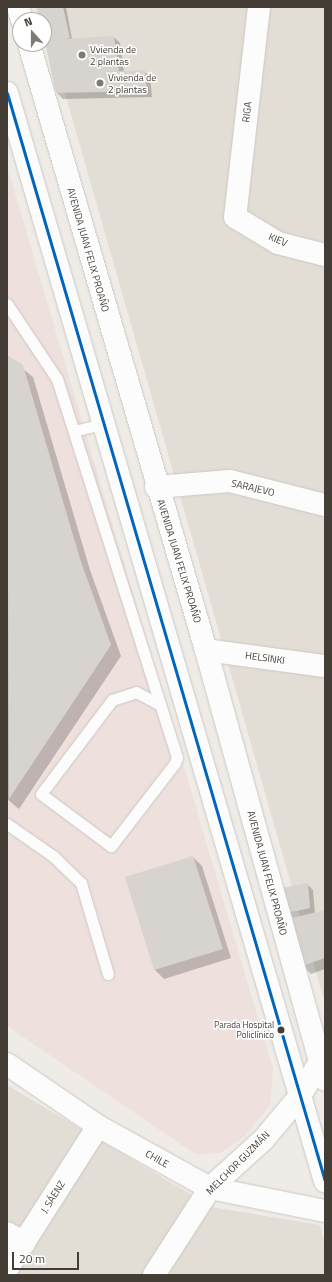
<!DOCTYPE html>
<meta charset="utf-8">
<style>
body{margin:0}
#map{position:relative;width:332px;height:1282px;overflow:hidden;background:#efece8;font-family:"Titillium Web",sans-serif}
div>[style]{position:absolute}
.residential>*{inset:0;background:#e3ded5}
.medical>*{inset:0;background:#eee0dd}
.shadow>*{inset:0;background:#0003}
.building>*{inset:0;background:#d7d3cf}
.roads{filter:drop-shadow(0 0 1px #cbc8c4) drop-shadow(0 0 1px #cbc8c4)}
.service>*{height:11px;margin:-5.5px;padding:0 5.5px;transform-origin:5.5px;border-radius:5.5px;background:#fdfcfc}
.minor>*{height:22px;margin:-11px;padding:0 11px;transform-origin:11px;border-radius:11px;background:#fdfcfc}
.tertiary>*{height:22px;margin:-11px;padding:0 11px;transform-origin:11px;border-radius:11px;background:#fdfcfc}
.bus-1>*{height:3px;margin:-1.5px;padding:0 1.5px;transform-origin:1.5px;border-radius:1.5px;background:#0065bd}
.dots>*{width:11px;height:11px;translate:-50% -50%;box-sizing:border-box;border:2px solid #fff;border-radius:50%}
span{translate:-50% -50%;white-space:nowrap;text-align:center;line-height:1.15;-webkit-text-stroke:3px #fff;paint-order:stroke}
.bus-label{font-size:9px;color:#443d35}
.right{translate:-100% -50%;text-align:right}
.poi-label{font-size:10px;color:#443d35}
.left{translate:0 -50%;text-align:left}
.street-label{font-size:10px;color:#443d35}
.frame{position:absolute;inset:0;border:8px solid #443d35;pointer-events:none}
.north{position:absolute;left:12px;top:12px;width:40px;height:40px;box-sizing:border-box;background:#fff;border:1px solid #b4b1ae;border-radius:50%;rotate:339deg;font-size:11px;font-weight:700;line-height:16px;text-align:center;color:#443d35}
.north::after{content:'';display:block;margin:auto;width:14px;height:18px;background:#807a74;clip-path:polygon(50% 0,100% 100%,50% 72%,0 100%)}
.scale{position:absolute;left:12px;top:1252px;width:67px;height:18px;box-sizing:border-box;border:2px solid #443d35;border-top:0;padding-left:5px;font-size:12px;line-height:14px;white-space:nowrap;color:#443d35;-webkit-text-stroke:3px #fff;paint-order:stroke}
</style>
<div id="map">
<div class="residential">
<i style="clip-path:polygon(38px 7px,325px 7px,325px 1003px,44px 20px)"></i>
<i style="clip-path:polygon(7px 1085px,212px 1207px,320px 1225px,325px 1246px,325px 1275px,7px 1275px)"></i>
</div>
<div class="medical">
<i style="clip-path:polygon(7px 166px,273px 1069px,270px 1106px,243px 1138px,220px 1153px,195px 1154px,7px 1026px)"></i>
</div>
<div class="shadow">
<i style="clip-path:polygon(37px 7px,66px 7px,72px 39px,114px 37px,120px 43px,124px 72px,144px 71px,150px 77px,152px 97px,63px 99px,57px 93px,44px 20px,40px 20px)"></i>
<i style="clip-path:polygon(7px 356px,33px 377px,90px 570px,121px 656px,19px 809px,7px 799px)"></i>
<i style="clip-path:polygon(193px 857px,202px 866px,231px 958px,164px 979px,155px 970px,126px 878px)"></i>
<i style="clip-path:polygon(307px 884px,313px 890px,315px 914px,325px 911px,325px 969px,311px 974px,303px 966px,294px 919px,288px 913px)"></i>
</div>
<div class="building">
<i style="clip-path:polygon(36px 7px,63px 7px,70px 38px,65px 39px,114px 36px,119px 71px,99px 72px,145px 70px,147px 91px,56px 93px,44px 38px,44px 20px,40px 20px)"></i>
<i style="clip-path:polygon(7px 355px,23px 365px,80px 559px,111px 645px,9px 799px)"></i>
<i style="clip-path:polygon(193px 856px,223px 949px,154px 970px,125px 877px)"></i>
<i style="clip-path:polygon(308px 883px,310px 908px,287px 913px,281px 888px)"></i>
<i style="clip-path:polygon(325px 910px,325px 958px,302px 966px,288px 919px)"></i>
</div>
<div class="roads">
<div class="service">
<i style="left:7px;top:304px;width:90px;rotate:56.3deg"></i>
<i style="left:57px;top:379px;width:397px;rotate:72.4deg"></i>
<i style="left:177px;top:757px;width:6px;rotate:108deg"></i>
<i style="left:175px;top:763px;width:105px;rotate:127.6deg"></i>
<i style="left:111px;top:846px;width:87px;rotate:-143.4deg"></i>
<i style="left:41px;top:794px;width:118px;rotate:-52.9deg"></i>
<i style="left:112px;top:700px;width:25px;rotate:-18deg"></i>
<i style="left:136px;top:692px;width:26px;rotate:28deg"></i>
<i style="left:74px;top:431px;width:33px;rotate:-14deg"></i>
<i style="left:7px;top:824px;width:56px;rotate:34.8deg"></i>
<i style="left:53px;top:856px;width:39px;rotate:44deg"></i>
<i style="left:81px;top:883px;width:95px;rotate:73.5deg"></i>
</div>
<div class="minor">
<i style="left:259px;top:7px;width:211px;rotate:96.5deg"></i>
<i style="left:235px;top:217px;width:50px;rotate:31.2deg"></i>
<i style="left:278px;top:243px;width:49px;rotate:14.3deg"></i>
<i style="left:156px;top:487px;width:74px;rotate:-4.6deg"></i>
<i style="left:230px;top:481px;width:98px;rotate:14.2deg"></i>
<i style="left:206px;top:650px;width:120px;rotate:7.7deg"></i>
<i style="left:7px;top:1064px;width:110px;rotate:34.3deg"></i>
<i style="left:98px;top:1126px;width:128px;rotate:29deg"></i>
<i style="left:210px;top:1188px;width:117px;rotate:11.3deg"></i>
<i style="left:7px;top:1233px;width:20px;rotate:30deg"></i>
<i style="left:7px;top:1269px;width:169px;rotate:-57.5deg"></i>
<i style="left:154px;top:1275px;width:103px;rotate:-57.2deg"></i>
<i style="left:210px;top:1188px;width:72px;rotate:-42.2deg"></i>
<i style="left:263px;top:1140px;width:57px;rotate:-49.9deg"></i>
<i style="left:300px;top:1096px;width:50px;rotate:-59.8deg"></i>
</div>
<div class="tertiary">
<i style="left:18px;top:7px;width:14px;rotate:73deg"></i>
<i style="left:29px;top:44px;width:631px;rotate:73.72deg"></i>
<i style="left:206px;top:650px;width:446px;rotate:74.5deg"></i>
<i style="left:7px;top:93px;width:1134px;rotate:73.71deg"></i>
</div>
</div>
<div class="bus-1">
<i style="left:7px;top:93px;width:1134px;rotate:73.71deg"></i>
</div>
<div class="dots">
<i style="left:82px;top:55px;background:#807a74"></i>
<i style="left:100px;top:83px;background:#807a74"></i>
<i style="left:281px;top:1030px;background:#443d35"></i>
</div>
<div class="bus-label">
<span class="right" style="left:274px;top:1030px">Parada Hospital<br>Policlínico</span>
</div>
<div class="poi-label">
<span class="left" style="left:90px;top:55px">Vvienda de<br>2 plantas</span>
<span class="left" style="left:108px;top:83px">Vivienda de<br>2 plantas</span>
</div>
<div class="street-label">
<span style="left:247px;top:112px;rotate:-83deg">RIGA</span>
<span style="left:278px;top:240px;rotate:23deg">KIEV</span>
<span style="left:88px;top:250px;rotate:74deg">AVENIDA JUAN FELIX PROAÑO</span>
<span style="left:253px;top:488px;rotate:13deg">SARAJEVO</span>
<span style="left:179px;top:561px;rotate:73deg">AVENIDA JUAN FELIX PROAÑO</span>
<span style="left:265px;top:658px;rotate:8deg">HELSINKI</span>
<span style="left:267px;top:873px;rotate:75deg">AVENIDA JUAN FELIX PROAÑO</span>
<span style="left:157px;top:1159px;rotate:29deg">CHILE</span>
<span style="left:238px;top:1163px;rotate:-45deg">MELCHOR GUZMÁN</span>
<span style="left:53px;top:1197px;rotate:-58deg">J. SÁENZ</span>
</div>
<div class="frame"></div>
<div class="north">N</div>
<div class="scale">20 m</div>
</div>
